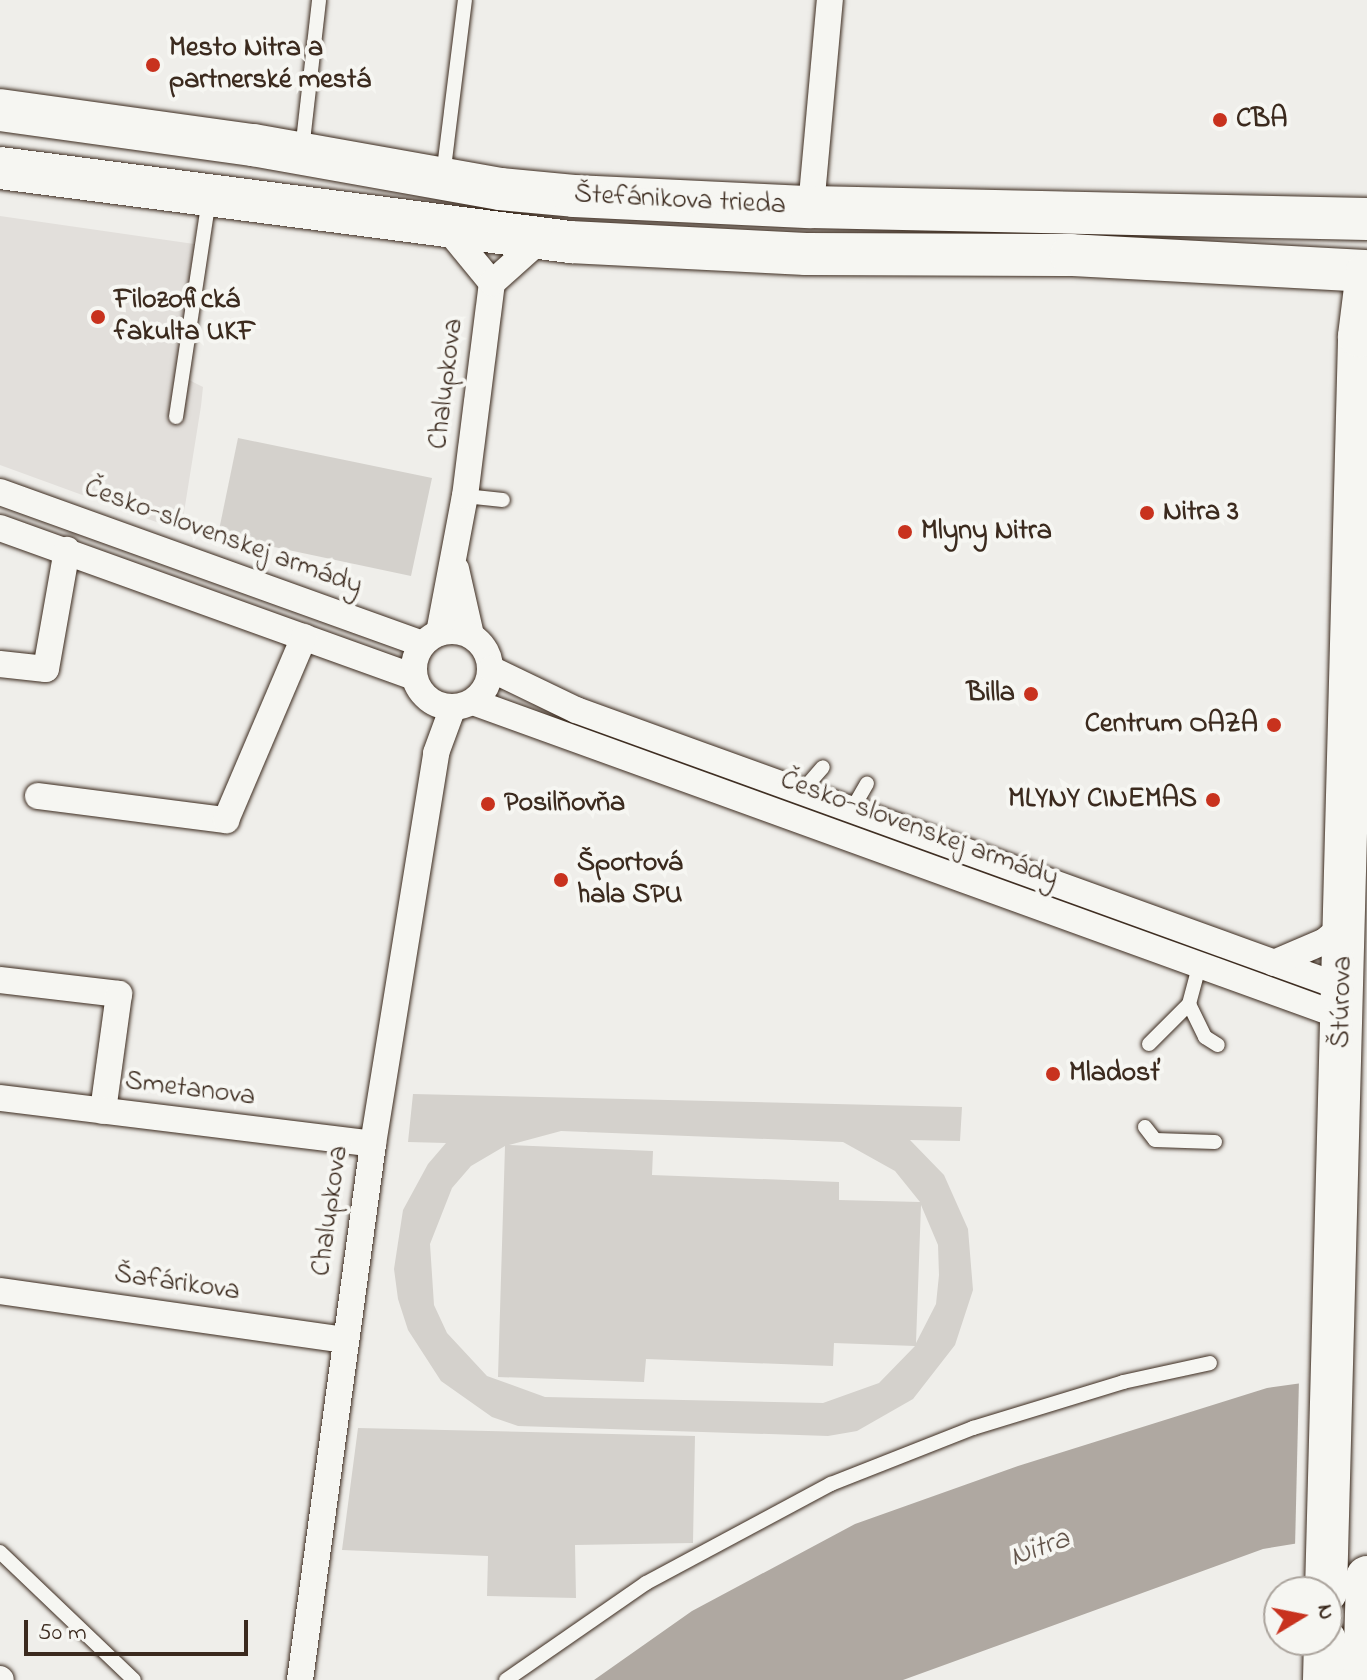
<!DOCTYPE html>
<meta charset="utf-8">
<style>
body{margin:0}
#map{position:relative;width:1367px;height:1680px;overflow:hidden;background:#efeeea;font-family:"Indie Flower",sans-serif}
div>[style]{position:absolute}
.built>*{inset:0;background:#e2dfdb}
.green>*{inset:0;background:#d4d1cc}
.water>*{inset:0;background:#afa8a1}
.pier>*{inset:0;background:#efeeea}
.roads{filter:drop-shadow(0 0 2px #3b2a1e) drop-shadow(0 0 2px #3b2a1e)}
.lane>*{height:14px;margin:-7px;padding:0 7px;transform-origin:7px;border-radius:7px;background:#f6f6f2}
.street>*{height:26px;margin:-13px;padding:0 13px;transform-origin:13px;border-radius:13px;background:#f6f6f2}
.street>.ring{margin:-13px;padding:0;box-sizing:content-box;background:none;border:26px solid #f6f6f2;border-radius:50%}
.primary>*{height:42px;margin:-21px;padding:0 21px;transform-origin:21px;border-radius:21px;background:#f6f6f2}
.dots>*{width:22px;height:22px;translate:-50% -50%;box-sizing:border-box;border:4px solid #f6f6f2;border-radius:50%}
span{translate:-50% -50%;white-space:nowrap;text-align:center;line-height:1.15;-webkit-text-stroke:8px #f6f6f2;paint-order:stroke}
.poi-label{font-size:28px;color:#3b2a1e;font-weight:700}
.left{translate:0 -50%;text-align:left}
.right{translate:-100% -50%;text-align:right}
.street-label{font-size:28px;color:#3b2a1e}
.water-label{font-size:30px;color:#64564c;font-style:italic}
.north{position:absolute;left:1263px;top:1576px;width:80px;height:80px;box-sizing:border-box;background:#f6f6f2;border:2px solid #aba49d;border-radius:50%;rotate:80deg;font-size:22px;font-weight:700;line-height:32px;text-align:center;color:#3b2a1e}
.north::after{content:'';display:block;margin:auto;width:28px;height:36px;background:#c8321e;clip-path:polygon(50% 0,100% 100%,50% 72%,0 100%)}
.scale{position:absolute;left:24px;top:1620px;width:224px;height:36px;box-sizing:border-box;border:4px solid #3b2a1e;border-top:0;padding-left:10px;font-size:24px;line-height:28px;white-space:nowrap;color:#3b2a1e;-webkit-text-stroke:6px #f6f6f2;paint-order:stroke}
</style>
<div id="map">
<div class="built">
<i style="clip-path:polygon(0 216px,208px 246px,187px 379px,203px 387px,201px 406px,181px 531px,0 465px)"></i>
</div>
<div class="green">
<i style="clip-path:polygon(238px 438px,432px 478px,411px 576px,218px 535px)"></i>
<i style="clip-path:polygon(evenodd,413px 1094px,962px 1107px,960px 1141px,910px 1140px,944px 1175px,968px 1229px,973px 1290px,955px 1345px,913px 1399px,857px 1431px,828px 1436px,518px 1426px,492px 1417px,441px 1381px,408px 1330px,398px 1299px,394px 1269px,403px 1210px,428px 1164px,446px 1143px,408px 1142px,413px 1094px,561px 1131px,843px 1142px,895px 1171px,920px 1202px,839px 1200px,839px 1182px,652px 1175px,653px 1151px,509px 1145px,561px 1131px,413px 1094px,505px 1146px,498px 1377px,644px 1382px,646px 1359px,833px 1366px,834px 1343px,915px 1346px,879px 1383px,823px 1403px,545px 1397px,487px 1376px,447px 1333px,434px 1305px,430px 1244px,452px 1188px,471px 1166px,505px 1146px,413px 1094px,921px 1205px,938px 1245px,939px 1275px,936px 1304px,916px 1343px,921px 1205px)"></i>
<i style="clip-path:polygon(358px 1428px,695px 1436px,693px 1543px,575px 1545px,576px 1598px,487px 1596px,488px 1556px,342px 1550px)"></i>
</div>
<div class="water">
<i style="clip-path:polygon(1367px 1374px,1367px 1532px,1263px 1549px,903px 1680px,594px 1680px,692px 1611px,855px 1524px,1018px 1466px,1267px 1388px)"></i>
</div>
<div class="pier">
<i style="clip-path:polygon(1367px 1370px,1367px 1536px,1295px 1548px,1299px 1379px)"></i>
</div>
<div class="roads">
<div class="lane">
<i style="left:302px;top:150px;width:151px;rotate:-83.5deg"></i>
<i style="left:443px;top:176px;width:177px;rotate:-82.9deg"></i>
<i style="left:176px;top:417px;width:219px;rotate:-81.4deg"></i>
<i style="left:465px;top:496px;width:38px;rotate:6deg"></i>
<i style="left:803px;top:790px;width:30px;rotate:-49deg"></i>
<i style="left:850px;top:813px;width:34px;rotate:-60deg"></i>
<i style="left:1189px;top:1004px;width:37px;rotate:64deg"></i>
<i style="left:1205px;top:1037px;width:15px;rotate:32deg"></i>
<i style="left:1149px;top:1044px;width:57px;rotate:-45deg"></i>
<i style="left:1189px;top:1004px;width:38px;rotate:-75deg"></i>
<i style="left:1145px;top:1127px;width:16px;rotate:52deg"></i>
<i style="left:1155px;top:1140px;width:60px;rotate:1.9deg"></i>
<i style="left:0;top:1552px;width:185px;rotate:43.7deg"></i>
<i style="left:506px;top:1680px;width:170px;rotate:-34.7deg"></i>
<i style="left:646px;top:1583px;width:210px;rotate:-28.2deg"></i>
<i style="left:831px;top:1484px;width:153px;rotate:-21.5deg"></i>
<i style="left:973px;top:1428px;width:157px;rotate:-17deg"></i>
<i style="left:1123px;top:1382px;width:89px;rotate:-12.3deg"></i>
</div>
<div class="street">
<i style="left:811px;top:207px;width:208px;rotate:-84.8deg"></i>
<i style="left:446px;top:227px;width:72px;rotate:50.6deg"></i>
<i style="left:0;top:492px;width:449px;rotate:19.8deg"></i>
<i style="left:0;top:528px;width:440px;rotate:19.8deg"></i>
<i style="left:456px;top:569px;width:68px;rotate:77.2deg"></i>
<i class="ring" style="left:414px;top:631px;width:50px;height:50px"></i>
<i style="left:439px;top:633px;width:139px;rotate:-79.3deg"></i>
<i style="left:465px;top:496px;width:215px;rotate:-82.8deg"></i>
<i style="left:492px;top:283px;width:66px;rotate:-41.9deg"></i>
<i style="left:0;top:664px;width:46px;rotate:6.2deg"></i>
<i style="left:46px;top:669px;width:121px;rotate:-80deg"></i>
<i style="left:491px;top:669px;width:94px;rotate:25.8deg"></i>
<i style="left:576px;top:710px;width:817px;rotate:19.9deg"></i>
<i style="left:473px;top:702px;width:925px;rotate:19.9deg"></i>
<i style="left:38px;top:796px;width:190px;rotate:7.3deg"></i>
<i style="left:226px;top:820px;width:199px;rotate:-66.9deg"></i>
<i style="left:1274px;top:963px;width:56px;rotate:-23.3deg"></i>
<i style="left:1325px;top:941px;width:25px;rotate:-40deg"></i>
<i style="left:0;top:980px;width:120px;rotate:6.7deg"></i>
<i style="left:119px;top:994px;width:118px;rotate:97.8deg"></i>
<i style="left:0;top:1098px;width:376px;rotate:7deg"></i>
<i style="left:0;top:1291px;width:347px;rotate:8.1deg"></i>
<i style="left:0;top:1679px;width:1px;rotate:45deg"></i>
<i style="left:300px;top:1680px;width:541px;rotate:-82.24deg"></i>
<i style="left:373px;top:1144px;width:396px;rotate:-80.8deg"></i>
<i style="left:436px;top:753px;width:49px;rotate:-69.7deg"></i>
</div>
<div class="primary">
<i style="left:0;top:110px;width:255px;rotate:7.9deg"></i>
<i style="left:253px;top:145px;width:251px;rotate:10.1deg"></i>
<i style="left:500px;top:189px;width:74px;rotate:5.4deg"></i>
<i style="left:574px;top:196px;width:237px;rotate:2.7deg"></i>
<i style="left:811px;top:207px;width:556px;rotate:1.24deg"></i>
<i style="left:0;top:168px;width:575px;rotate:7.4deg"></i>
<i style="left:570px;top:242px;width:236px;rotate:2.9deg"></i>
<i style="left:806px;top:254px;width:265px;rotate:0.2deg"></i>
<i style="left:1071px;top:255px;width:296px;rotate:3.1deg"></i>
<i style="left:1326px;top:1592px;width:1256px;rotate:-88.49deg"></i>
<i style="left:1359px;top:336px;width:64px;rotate:-82.9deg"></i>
<i style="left:1324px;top:1680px;width:40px;rotate:-88.6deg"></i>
<i style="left:1364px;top:1680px;width:103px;rotate:-88.3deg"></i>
</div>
</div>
<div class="dots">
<i style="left:153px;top:65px;background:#c8321e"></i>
<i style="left:1220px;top:120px;background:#c8321e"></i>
<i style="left:98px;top:317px;background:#c8321e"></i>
<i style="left:1147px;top:513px;background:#c8321e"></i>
<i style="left:905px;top:532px;background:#c8321e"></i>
<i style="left:1031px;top:694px;background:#c8321e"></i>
<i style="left:1274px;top:725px;background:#c8321e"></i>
<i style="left:1213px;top:800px;background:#c8321e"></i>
<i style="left:488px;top:804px;background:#c8321e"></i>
<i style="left:561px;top:880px;background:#c8321e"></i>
<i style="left:1053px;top:1074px;background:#c8321e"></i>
</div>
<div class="poi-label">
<span class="left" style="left:169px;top:65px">Mesto Nitra a<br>partnerské mestá</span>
<span class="left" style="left:1236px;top:120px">CBA</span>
<span class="left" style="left:114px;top:317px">Filozofická<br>fakulta UKF</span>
<span class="left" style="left:1163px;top:513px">Nitra 3</span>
<span class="left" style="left:921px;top:532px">Mlyny Nitra</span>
<span class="right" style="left:1015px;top:694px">Billa</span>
<span class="right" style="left:1258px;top:725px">Centrum OAZA</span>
<span class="right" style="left:1197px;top:800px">MLYNY CINEMAS</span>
<span class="left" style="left:504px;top:804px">Posilňovňa</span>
<span class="left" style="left:577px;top:880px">Športová<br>hala SPU</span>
<span class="left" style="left:1069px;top:1074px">Mladosť</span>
</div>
<div class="street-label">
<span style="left:680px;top:201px;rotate:3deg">Štefánikova trieda</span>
<span style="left:447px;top:384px;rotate:-83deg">Chalupkova</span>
<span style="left:223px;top:538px;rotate:20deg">Česko-slovenskej armády</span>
<span style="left:919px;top:830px;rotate:20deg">Česko-slovenskej armády</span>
<span style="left:1343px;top:1002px;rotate:-89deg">Štúrova</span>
<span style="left:190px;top:1090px;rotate:7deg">Smetanova</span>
<span style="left:331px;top:1211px;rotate:-82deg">Chalupkova</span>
<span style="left:177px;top:1284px;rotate:8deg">Šafárikova</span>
</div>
<div class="water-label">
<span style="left:1040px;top:1549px;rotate:-20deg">Nitra</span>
</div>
<div class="north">N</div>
<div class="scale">50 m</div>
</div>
